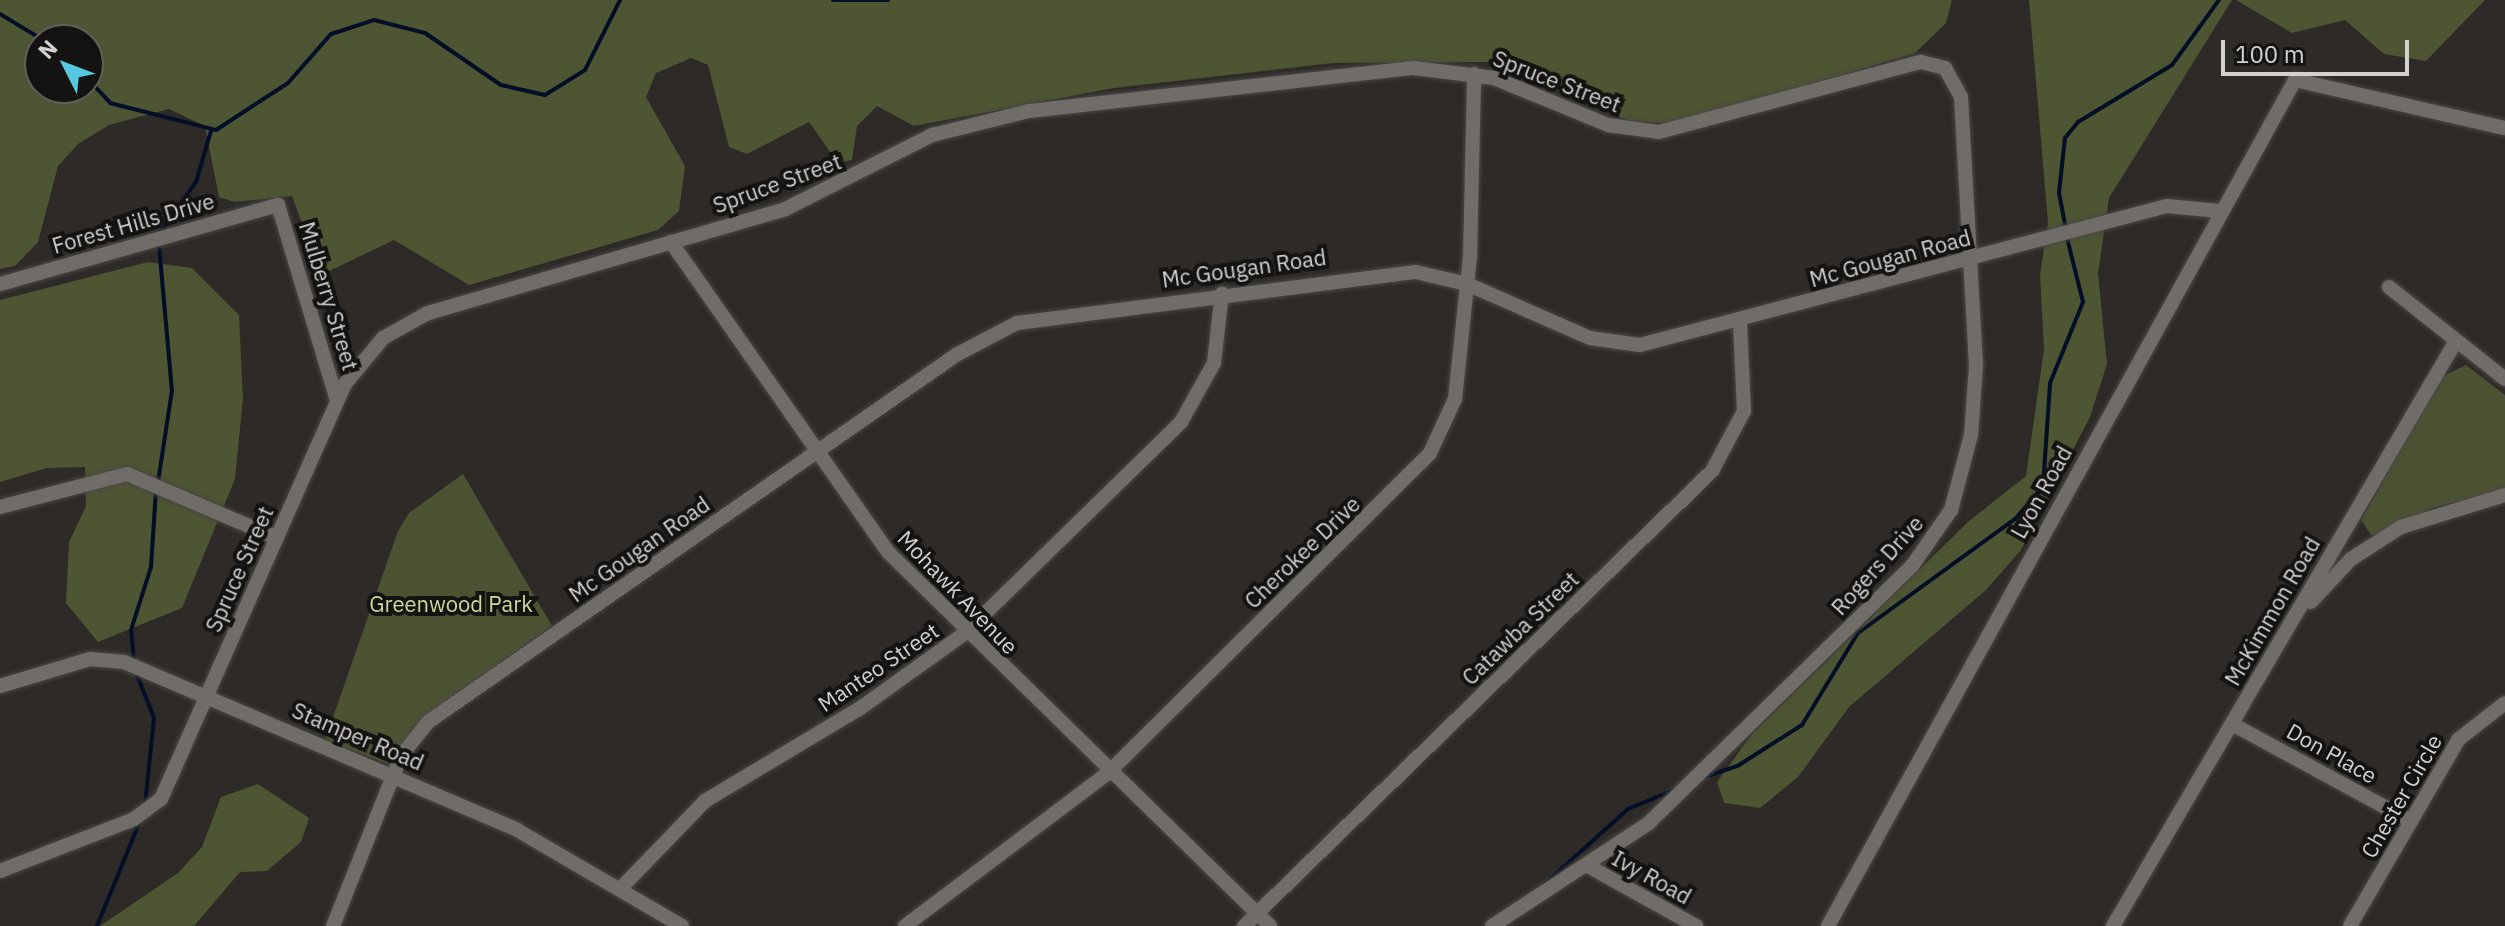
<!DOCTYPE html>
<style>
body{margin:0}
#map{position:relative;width:2505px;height:926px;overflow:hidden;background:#2d2a27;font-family:"IBM Plex Sans",sans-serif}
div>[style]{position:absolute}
.green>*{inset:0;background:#4c5333}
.forest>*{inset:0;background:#4d5532}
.stream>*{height:4px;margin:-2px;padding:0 2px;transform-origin:2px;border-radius:2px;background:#050e27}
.roads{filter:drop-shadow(0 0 2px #4a4845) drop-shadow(0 0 2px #4a4845)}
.minor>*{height:14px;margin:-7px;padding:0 7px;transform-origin:7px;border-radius:7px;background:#706d69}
span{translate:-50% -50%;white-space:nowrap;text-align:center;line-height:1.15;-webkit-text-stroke:8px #141312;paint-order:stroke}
.street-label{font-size:22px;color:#d2d1cf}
.park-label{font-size:22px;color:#cada9c}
.north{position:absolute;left:24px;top:24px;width:80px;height:80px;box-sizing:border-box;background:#141312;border:2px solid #605f5e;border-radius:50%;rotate:312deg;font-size:22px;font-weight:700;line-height:32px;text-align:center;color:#d2d1cf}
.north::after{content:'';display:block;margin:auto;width:28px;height:36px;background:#56c9e1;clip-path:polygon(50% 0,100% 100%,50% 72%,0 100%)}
.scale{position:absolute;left:2221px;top:40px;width:188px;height:36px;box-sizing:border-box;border:4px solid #d2d1cf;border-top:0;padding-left:10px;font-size:24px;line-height:28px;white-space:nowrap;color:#d2d1cf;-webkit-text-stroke:6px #141312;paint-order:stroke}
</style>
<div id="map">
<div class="green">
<i style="clip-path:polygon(2466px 365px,2505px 395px,2505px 490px,2435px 507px,2372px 536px,2361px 520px,2443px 376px)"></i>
<i style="clip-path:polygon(463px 474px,552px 626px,424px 717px,388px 764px,325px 740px,398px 531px,409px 513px)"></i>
</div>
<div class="forest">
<i style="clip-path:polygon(evenodd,0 0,1952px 0,1946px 23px,1915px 53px,1679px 124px,1630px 121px,1489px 62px,1333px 63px,1114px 88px,914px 126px,877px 106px,857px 126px,852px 160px,838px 163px,809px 122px,747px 154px,729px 147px,708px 65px,691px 58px,656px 73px,646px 97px,685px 166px,679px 211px,658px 230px,469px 285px,394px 240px,321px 275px,292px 196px,235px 202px,219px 197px,205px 126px,169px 109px,109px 125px,78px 144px,58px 166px,38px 242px,15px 266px,0 269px,0 0,40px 40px,88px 40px,88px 88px,40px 88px,40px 40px)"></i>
<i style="clip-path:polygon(2029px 0,2232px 0,2109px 198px,2098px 273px,2107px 364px,2090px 417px,2021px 550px,1986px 590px,1849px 707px,1798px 777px,1760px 808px,1724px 803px,1717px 782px,1752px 734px,1969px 521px,2026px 476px,2044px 349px,2040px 275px,2048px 222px)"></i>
<i style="clip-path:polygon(2236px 0,2485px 0,2426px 61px,2384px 54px,2345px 20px,2292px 33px)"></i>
<i style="clip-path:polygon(148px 262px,192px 268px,239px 315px,243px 399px,235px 479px,182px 608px,98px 642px,66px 603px,69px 542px,86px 506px,85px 467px,47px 468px,0 482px,0 300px)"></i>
<i style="clip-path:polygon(258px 784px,309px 818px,301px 842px,267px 871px,240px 872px,194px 926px,100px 926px,178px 873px,202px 847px,221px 797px)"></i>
</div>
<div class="stream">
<i style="left:833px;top:0;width:55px"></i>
<i style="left:0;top:14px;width:50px;rotate:31.2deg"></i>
<i style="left:88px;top:79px;width:33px;rotate:47deg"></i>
<i style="left:110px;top:103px;width:109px;rotate:14.3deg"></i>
<i style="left:216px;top:130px;width:86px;rotate:-33.1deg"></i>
<i style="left:288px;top:83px;width:65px;rotate:-48.7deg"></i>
<i style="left:331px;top:34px;width:45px;rotate:-18deg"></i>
<i style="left:374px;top:20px;width:53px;rotate:14.3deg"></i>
<i style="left:425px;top:33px;width:92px;rotate:34.4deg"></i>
<i style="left:501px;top:85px;width:45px;rotate:12.8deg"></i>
<i style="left:545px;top:95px;width:47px;rotate:-32deg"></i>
<i style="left:585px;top:70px;width:78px;rotate:-63.4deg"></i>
<i style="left:2066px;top:229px;width:37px;rotate:-101deg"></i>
<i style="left:2059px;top:193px;width:55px;rotate:-83.8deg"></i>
<i style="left:2065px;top:138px;width:21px;rotate:-51deg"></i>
<i style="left:2078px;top:122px;width:110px;rotate:-31.2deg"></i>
<i style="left:2172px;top:65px;width:80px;rotate:-54.1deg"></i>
<i style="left:158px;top:236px;width:66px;rotate:-54.9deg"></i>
<i style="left:196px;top:182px;width:53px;rotate:-73.6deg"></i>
<i style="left:158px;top:482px;width:92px;rotate:-81.3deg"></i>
<i style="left:172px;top:391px;width:148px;rotate:-95.1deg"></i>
<i style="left:134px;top:662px;width:32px;rotate:-95deg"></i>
<i style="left:131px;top:630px;width:66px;rotate:-72.4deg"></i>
<i style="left:151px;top:567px;width:77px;rotate:-86.3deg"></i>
<i style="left:135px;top:670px;width:52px;rotate:68.4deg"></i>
<i style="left:154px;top:718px;width:87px;rotate:95.9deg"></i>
<i style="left:1705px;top:777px;width:36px;rotate:-19deg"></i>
<i style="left:1739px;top:765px;width:75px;rotate:-32.4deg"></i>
<i style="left:1802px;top:725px;width:108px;rotate:-58.7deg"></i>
<i style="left:1858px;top:633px;width:195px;rotate:-36deg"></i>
<i style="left:2016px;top:518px;width:41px;rotate:-48.9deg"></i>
<i style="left:2043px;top:487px;width:104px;rotate:-86.1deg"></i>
<i style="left:2050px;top:383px;width:87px;rotate:-67.8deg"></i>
<i style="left:2083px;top:302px;width:66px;rotate:-104deg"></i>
<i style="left:1540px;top:888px;width:118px;rotate:-41.9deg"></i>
<i style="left:1628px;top:809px;width:55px;rotate:-22.4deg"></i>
<i style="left:97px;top:926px;width:113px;rotate:-67.7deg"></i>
</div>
<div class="roads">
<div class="minor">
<i style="left:671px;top:242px;width:378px;rotate:55deg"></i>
<i style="left:888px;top:552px;width:535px;rotate:44.39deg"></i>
<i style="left:0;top:284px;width:289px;rotate:-15.9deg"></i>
<i style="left:278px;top:205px;width:204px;rotate:73.2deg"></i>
<i style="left:2389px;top:287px;width:148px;rotate:38.4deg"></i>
<i style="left:0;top:507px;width:131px;rotate:-14.6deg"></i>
<i style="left:127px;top:474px;width:163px;rotate:23.1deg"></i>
<i style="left:2311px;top:602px;width:59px;rotate:-47.1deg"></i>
<i style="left:2351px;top:559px;width:59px;rotate:-32.6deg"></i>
<i style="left:2401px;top:527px;width:109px;rotate:-17.1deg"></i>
<i style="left:0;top:686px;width:94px;rotate:-16.7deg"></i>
<i style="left:90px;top:659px;width:34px;rotate:5deg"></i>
<i style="left:124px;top:662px;width:427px;rotate:23.1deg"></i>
<i style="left:517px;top:830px;width:191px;rotate:30.2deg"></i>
<i style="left:2232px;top:724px;width:204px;rotate:28.5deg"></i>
<i style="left:1588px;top:866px;width:124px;rotate:29.1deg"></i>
<i style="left:0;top:871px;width:144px;rotate:-21.2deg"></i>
<i style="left:134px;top:819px;width:34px;rotate:-37deg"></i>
<i style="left:161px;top:799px;width:454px;rotate:-66.1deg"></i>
<i style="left:345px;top:384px;width:60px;rotate:-50.4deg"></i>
<i style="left:383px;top:338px;width:51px;rotate:-29.1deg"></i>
<i style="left:428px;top:313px;width:372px;rotate:-16.2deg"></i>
<i style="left:785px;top:209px;width:165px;rotate:-26.7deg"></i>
<i style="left:932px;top:135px;width:100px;rotate:-13.9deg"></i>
<i style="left:1029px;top:111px;width:387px;rotate:-6.4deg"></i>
<i style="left:1414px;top:68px;width:81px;rotate:7.1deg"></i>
<i style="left:1494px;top:78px;width:123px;rotate:22.4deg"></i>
<i style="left:1608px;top:125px;width:51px;rotate:7.8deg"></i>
<i style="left:1659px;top:132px;width:271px;rotate:-15deg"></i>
<i style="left:1921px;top:62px;width:25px;rotate:14deg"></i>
<i style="left:1945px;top:68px;width:33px;rotate:61deg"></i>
<i style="left:1961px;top:97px;width:269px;rotate:86.8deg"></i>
<i style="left:1976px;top:366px;width:69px;rotate:94.1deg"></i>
<i style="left:1971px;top:435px;width:78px;rotate:104.9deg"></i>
<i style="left:1951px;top:510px;width:68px;rotate:124.9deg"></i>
<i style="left:1912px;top:566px;width:368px;rotate:135.7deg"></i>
<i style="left:1649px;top:823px;width:188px;rotate:146.7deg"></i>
<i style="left:622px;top:887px;width:120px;rotate:-46deg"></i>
<i style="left:705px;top:801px;width:179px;rotate:-30.9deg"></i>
<i style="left:859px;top:709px;width:130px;rotate:-35.6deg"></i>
<i style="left:965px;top:633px;width:302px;rotate:-44.3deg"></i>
<i style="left:1181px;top:422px;width:68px;rotate:-60.8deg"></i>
<i style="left:1214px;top:363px;width:70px;rotate:-83.5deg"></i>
<i style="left:333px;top:926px;width:183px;rotate:-68.2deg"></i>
<i style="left:401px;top:756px;width:43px;rotate:-51.5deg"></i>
<i style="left:428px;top:722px;width:643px;rotate:-34.8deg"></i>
<i style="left:956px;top:355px;width:69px;rotate:-27.7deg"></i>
<i style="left:1017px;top:323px;width:402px;rotate:-7.3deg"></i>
<i style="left:1416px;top:272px;width:52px;rotate:13.2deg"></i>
<i style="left:1467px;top:284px;width:134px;rotate:23.7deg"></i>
<i style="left:1590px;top:338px;width:50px;rotate:8deg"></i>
<i style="left:1640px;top:345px;width:545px;rotate:-14.78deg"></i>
<i style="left:2167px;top:206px;width:52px;rotate:5.5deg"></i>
<i style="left:905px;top:926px;width:256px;rotate:-37deg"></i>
<i style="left:1109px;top:772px;width:453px;rotate:-44.8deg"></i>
<i style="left:1430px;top:453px;width:60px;rotate:-65.2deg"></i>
<i style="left:1455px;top:399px;width:143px;rotate:-84deg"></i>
<i style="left:1470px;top:257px;width:183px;rotate:-88.7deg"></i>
<i style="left:1244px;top:926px;width:653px;rotate:-44.19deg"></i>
<i style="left:1712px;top:471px;width:68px;rotate:-61.9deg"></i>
<i style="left:1744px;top:411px;width:89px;rotate:-92.6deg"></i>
<i style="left:1828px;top:926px;width:966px;rotate:-61.1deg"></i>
<i style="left:2295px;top:80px;width:215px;rotate:12.9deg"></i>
<i style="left:2113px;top:926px;width:678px;rotate:-59.62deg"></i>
<i style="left:2350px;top:926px;width:216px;rotate:-59.8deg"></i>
<i style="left:2459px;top:739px;width:58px;rotate:-38deg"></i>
</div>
</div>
<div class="street-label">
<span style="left:1557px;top:81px;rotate:21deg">Spruce Street</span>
<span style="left:777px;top:183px;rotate:-20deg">Spruce Street</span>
<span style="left:133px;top:223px;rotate:-16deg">Forest Hills Drive</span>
<span style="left:1890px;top:258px;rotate:-15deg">Mc Gougan Road</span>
<span style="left:1244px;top:268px;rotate:-8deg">Mc Gougan Road</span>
<span style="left:329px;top:296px;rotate:73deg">Mulberry Street</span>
<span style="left:2041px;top:492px;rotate:-61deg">Lyon Road</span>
<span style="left:639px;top:549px;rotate:-35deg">Mc Gougan Road</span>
<span style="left:1302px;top:552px;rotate:-44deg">Cherokee Drive</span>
<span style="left:1877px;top:565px;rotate:-48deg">Rogers Drive</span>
<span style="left:239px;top:569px;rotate:-66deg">Spruce Street</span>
<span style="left:958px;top:592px;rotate:46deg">Mohawk Avenue</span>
<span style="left:2272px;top:611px;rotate:-60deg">McKimmon Road</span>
<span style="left:1520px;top:628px;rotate:-44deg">Catawba Street</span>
<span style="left:878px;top:667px;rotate:-34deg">Manteo Street</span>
<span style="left:358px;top:736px;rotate:23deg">Stamper Road</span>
<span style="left:2332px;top:753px;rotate:29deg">Don Place</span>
<span style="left:2401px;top:796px;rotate:-60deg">Chester Circle</span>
<span style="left:1652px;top:877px;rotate:29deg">Ivy Road</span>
</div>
<div class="park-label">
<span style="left:451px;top:604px">Greenwood Park</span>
</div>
<div class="north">N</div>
<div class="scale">100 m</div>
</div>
